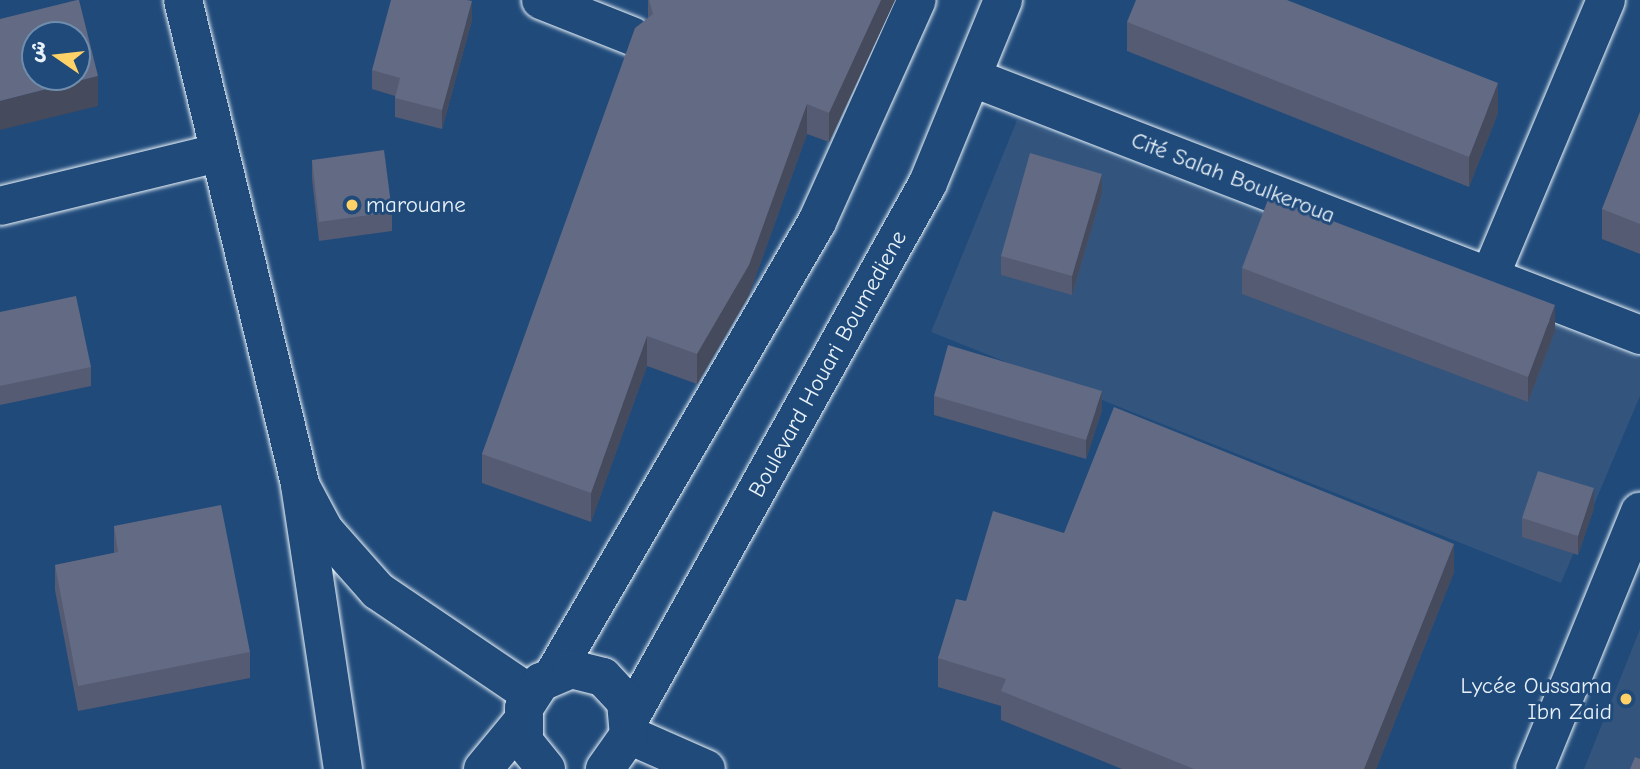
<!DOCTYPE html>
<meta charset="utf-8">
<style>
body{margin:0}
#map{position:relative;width:1640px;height:769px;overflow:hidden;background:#1f4a7a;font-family:"Comic Neue","Playpen Sans Arabic",sans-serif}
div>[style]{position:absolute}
.built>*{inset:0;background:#33547d}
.roads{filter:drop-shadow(0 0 2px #e8f1f8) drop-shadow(0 0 2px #e8f1f8)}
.street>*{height:38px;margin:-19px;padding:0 19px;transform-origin:19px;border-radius:19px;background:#1f4a7a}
.secondary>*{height:38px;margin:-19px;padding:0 19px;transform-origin:19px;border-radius:19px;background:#1f4a7a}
.highway>*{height:38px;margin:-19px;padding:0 19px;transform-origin:19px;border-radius:19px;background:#1f4a7a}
.wall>*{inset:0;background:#545b72}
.shaded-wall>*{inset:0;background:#454a5c}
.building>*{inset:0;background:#626a84}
.dots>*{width:19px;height:19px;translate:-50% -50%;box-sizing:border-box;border:4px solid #1f4a7a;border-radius:50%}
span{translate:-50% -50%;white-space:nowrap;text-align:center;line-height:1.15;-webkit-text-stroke:6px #1f4a7a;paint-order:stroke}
.street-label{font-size:23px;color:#e8f1f8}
.poi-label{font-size:23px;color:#e8f1f8}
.left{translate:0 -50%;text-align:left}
.right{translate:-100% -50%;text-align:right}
.north{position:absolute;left:21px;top:21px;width:70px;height:70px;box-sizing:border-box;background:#1f4a7a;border:2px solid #6f8dac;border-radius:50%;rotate:284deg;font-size:19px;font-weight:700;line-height:28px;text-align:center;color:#e8f1f8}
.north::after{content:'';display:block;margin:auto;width:24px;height:32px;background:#ffd166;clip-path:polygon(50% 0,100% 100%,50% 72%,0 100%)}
</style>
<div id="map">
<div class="built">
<i style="clip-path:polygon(1017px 120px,1640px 359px,1640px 396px,1561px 583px,931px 332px)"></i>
<i style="clip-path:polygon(1640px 629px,1640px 769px,1584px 769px)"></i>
</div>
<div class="roads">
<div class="street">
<i style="left:541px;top:0;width:98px;rotate:21.6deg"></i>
<i style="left:976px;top:79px;width:712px;rotate:21.08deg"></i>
<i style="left:0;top:206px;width:224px;rotate:-13.7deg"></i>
<i style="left:1490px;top:276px;width:299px;rotate:-67.2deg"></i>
<i style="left:1535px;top:769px;width:278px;rotate:-67.8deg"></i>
</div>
<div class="secondary">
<i style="left:183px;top:0;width:499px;rotate:76.4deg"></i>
<i style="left:300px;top:485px;width:51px;rotate:61.9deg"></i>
<i style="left:324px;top:530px;width:81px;rotate:48.5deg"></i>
<i style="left:378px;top:591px;width:184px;rotate:34.1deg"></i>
<i style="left:629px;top:735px;width:84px;rotate:23.8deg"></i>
</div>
<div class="highway">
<i style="left:300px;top:485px;width:287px;rotate:81.4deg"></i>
<i style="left:554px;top:674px;width:523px;rotate:-59.81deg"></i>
<i style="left:817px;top:222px;width:243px;rotate:-65.8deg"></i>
<i style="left:630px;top:718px;width:612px;rotate:-60.88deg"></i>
<i style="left:928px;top:183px;width:198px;rotate:-67.7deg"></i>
<i style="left:483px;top:769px;width:60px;rotate:-50.4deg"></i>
<i style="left:546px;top:769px;width:35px;rotate:-129deg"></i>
<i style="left:524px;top:742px;width:34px;rotate:-90deg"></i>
<i style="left:524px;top:708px;width:31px;rotate:-57deg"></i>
<i style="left:541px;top:682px;width:33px;rotate:-23deg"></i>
<i style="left:571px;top:669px;width:33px;rotate:14deg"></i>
<i style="left:603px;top:677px;width:34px;rotate:47deg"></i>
<i style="left:626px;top:702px;width:33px;rotate:85deg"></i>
<i style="left:629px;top:735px;width:42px;rotate:125.2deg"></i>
</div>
</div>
<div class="wall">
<i style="clip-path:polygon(648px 0,895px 0,829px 142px,807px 134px,749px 295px,697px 384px,647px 366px,591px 522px,482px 483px,482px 454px,648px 18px)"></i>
<i style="clip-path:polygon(472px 20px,442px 129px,395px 117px,395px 96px,372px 89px,372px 70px)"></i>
<i style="clip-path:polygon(1127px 22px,1498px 113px,1469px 187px,1127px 51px)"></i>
<i style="clip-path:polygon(1640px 112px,1640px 254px,1602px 239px,1602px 209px)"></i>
<i style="clip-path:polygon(312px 160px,392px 212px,392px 231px,319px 241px,312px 179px)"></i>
<i style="clip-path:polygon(1102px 193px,1072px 295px,1001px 275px,1001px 256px)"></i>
<i style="clip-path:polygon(1242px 268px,1555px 331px,1528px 402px,1242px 294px)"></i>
<i style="clip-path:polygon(0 312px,91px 367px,91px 386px,0 405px)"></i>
<i style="clip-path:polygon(934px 396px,1102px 410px,1086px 459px,934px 415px)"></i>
<i style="clip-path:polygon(1594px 508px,1578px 555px,1522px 537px,1522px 518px)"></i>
<i style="clip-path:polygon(114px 526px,250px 652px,250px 678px,78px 711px,55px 590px,55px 565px,114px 553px)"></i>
<i style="clip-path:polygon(1064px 533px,1454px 572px,1376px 769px,1122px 769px,1001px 720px,1001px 706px,938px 687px,938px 658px,966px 601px)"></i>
</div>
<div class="shaded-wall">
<i style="clip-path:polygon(881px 0,895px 0,829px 142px,829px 113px)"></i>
<i style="clip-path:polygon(472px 1px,472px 20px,442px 129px,442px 110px)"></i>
<i style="clip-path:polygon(98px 76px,98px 106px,0 130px,0 101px)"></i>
<i style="clip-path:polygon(1498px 83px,1498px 113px,1469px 187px,1469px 157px)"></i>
<i style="clip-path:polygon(807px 104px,807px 134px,749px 295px,697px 384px,697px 354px)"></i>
<i style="clip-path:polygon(1102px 174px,1102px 193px,1072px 295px,1072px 276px)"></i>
<i style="clip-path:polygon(1555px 305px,1555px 331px,1528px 402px,1528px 377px)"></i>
<i style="clip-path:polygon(647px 336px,647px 366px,591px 522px,591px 493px)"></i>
<i style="clip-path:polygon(1102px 391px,1102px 410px,1086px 459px,1086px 440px)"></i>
<i style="clip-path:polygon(1594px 488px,1594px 508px,1578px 555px,1578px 536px)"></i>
<i style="clip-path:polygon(1454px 544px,1454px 572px,1376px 769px,1364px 769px)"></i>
</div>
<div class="building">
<i style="clip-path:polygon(evenodd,77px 0,79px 0,98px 76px,0 101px,0 19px,77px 0,35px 35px,77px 35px,77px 77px,35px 77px,35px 35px)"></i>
<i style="clip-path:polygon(391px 0,467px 0,472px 1px,442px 110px,395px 98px,400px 78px,372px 70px)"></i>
<i style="clip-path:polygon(649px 0,881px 0,829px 113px,807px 104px,749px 265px,697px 354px,647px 336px,591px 493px,482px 454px,635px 28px,653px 14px)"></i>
<i style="clip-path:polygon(1136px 0,1287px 0,1498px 83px,1469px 157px,1127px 22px)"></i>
<i style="clip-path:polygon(1640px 112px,1640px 224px,1602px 209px)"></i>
<i style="clip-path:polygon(384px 150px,392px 212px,319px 222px,312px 160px)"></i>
<i style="clip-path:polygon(1030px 153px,1102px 174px,1072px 276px,1001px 256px)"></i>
<i style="clip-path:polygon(1269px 197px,1555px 305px,1528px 377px,1242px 268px)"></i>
<i style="clip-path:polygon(76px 296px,91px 367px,0 386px,0 312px)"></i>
<i style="clip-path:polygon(948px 345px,1102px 391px,1086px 440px,934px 396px)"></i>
<i style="clip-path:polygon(1114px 407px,1454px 544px,1364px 769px,1194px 769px,1001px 691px,1006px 679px,938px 658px,956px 599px,966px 601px,993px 511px,1064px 533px)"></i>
<i style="clip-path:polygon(1538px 471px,1594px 488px,1578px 536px,1522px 518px)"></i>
<i style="clip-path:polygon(221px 505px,250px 652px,78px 686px,55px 565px,118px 552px,114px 526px)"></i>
<i style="clip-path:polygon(1635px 757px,1640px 759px,1640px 769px,1630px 769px)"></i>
</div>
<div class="dots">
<i style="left:352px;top:205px;background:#ffd166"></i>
<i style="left:1626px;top:699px;background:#ffd166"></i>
</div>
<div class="street-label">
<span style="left:1233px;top:178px;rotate:21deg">Cité Salah Boulkeroua</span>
<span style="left:828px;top:364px;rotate:-61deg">Boulevard Houari Boumediene</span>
</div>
<div class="poi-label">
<span class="left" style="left:366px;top:205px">marouane</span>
<span class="right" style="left:1612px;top:699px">Lycée Oussama<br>Ibn Zaid</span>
</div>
<div class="north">ش</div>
</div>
